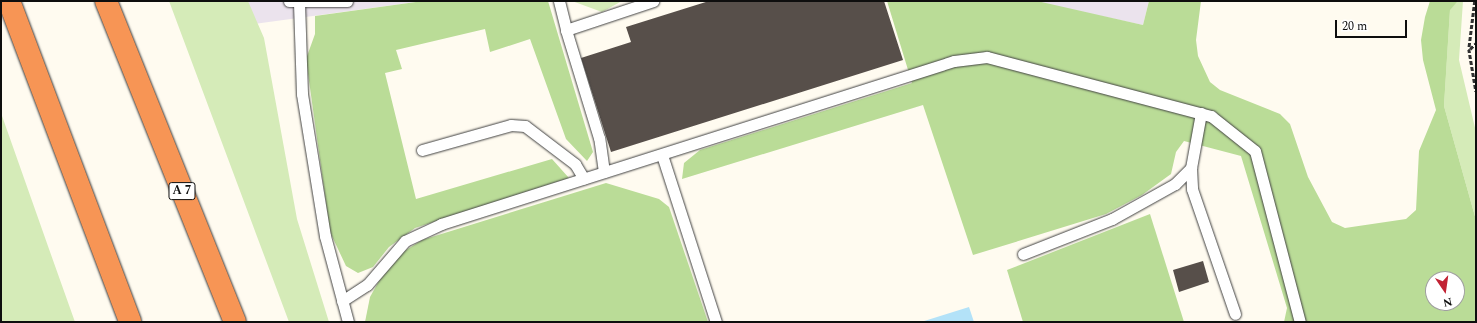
<!DOCTYPE html>
<style>
body{margin:0}
#map{position:relative;width:1477px;height:323px;overflow:hidden;background:#fffbf0;font-family:Spectral,serif}
div>[style]{position:absolute}
.industrial>*{inset:0;background:#ebe3ed}
.green>*{inset:0;background:#d5ebb8}
.forest>*{inset:0;background:#badc97}
.water>*{inset:0;background:#b3e2f8}
.building>*{inset:0;background:#574f4a}
.path>*{height:2.5px;margin-top:-1.25px;transform-origin:0;background:repeating-linear-gradient(90deg,#303030 0 4px,transparent 0 6px)}
.roads{filter:drop-shadow(0 0 1px #414141) drop-shadow(0 0 1px #414141)}
.service>*{height:11px;margin:-5.5px;padding:0 5.5px;transform-origin:5.5px;border-radius:5.5px;background:#fff}
.motorway>*{height:22px;margin:-11px;padding:0 11px;transform-origin:11px;border-radius:11px;background:#f79555}
span{translate:-50% -50%;white-space:nowrap;text-align:center;line-height:1.15;-webkit-text-stroke:4px #fff;paint-order:stroke}
.shield-label span{padding:1px 3px;background:#fff;border:1px solid;border-radius:3px;-webkit-text-stroke-width:0}
.shield-label{font-size:12px;color:#0e0e0e;font-weight:700}
.frame{position:absolute;inset:0;border:2px solid #0e0e0e;pointer-events:none}
.north{position:absolute;left:1425px;top:271px;width:40px;height:40px;box-sizing:border-box;background:#fff;border:1px solid #9f9f9f;border-radius:50%;rotate:167deg;font-size:11px;font-weight:700;line-height:16px;text-align:center;color:#0e0e0e}
.north::after{content:'';display:block;margin:auto;width:14px;height:18px;background:#c22234;clip-path:polygon(50% 0,100% 100%,50% 72%,0 100%)}
.scale{position:absolute;left:1335px;top:20px;width:72px;height:18px;box-sizing:border-box;border:2px solid #0e0e0e;border-top:0;padding-left:5px;font-size:12px;line-height:14px;white-space:nowrap;color:#0e0e0e;-webkit-text-stroke:3px #fff;paint-order:stroke}
</style>
<div id="map">
<div class="industrial">
<i style="clip-path:polygon(248px 1px,423px 1px,254px 24px)"></i>
<i style="clip-path:polygon(1031px 1px,1149px 1px,1143px 25px)"></i>
</div>
<div class="green">
<i style="clip-path:polygon(169px 1px,248px 1px,264px 38px,297px 219px,329px 322px,289px 322px)"></i>
<i style="clip-path:polygon(572px 1px,622px 1px,602px 12px)"></i>
<i style="clip-path:polygon(1458px 1px,1463px 1px,1459px 60px,1476px 132px,1476px 220px,1444px 106px,1450px 9px)"></i>
<i style="clip-path:polygon(1px 113px,49px 249px,75px 322px,1px 322px)"></i>
</div>
<div class="forest">
<i style="clip-path:polygon(423px 1px,548px 1px,593px 152px,587px 161px,566px 139px,530px 39px,490px 52px,485px 29px,396px 50px,402px 69px,385px 73px,416px 199px,552px 159px,569px 178px,415px 228px,389px 247px,373px 267px,358px 273px,346px 266px,330px 232px,306px 59px,315px 34px,315px 16px)"></i>
<i style="clip-path:polygon(evenodd,887px 1px,1037px 1px,1143px 25px,1149px 1px,1201px 1px,1196px 40px,1198px 56px,1210px 82px,1220px 90px,1280px 114px,1290px 124px,1308px 177px,1332px 222px,1345px 228px,1406px 219px,1416px 210px,1419px 151px,1436px 110px,1423px 60px,1421px 40px,1425px 17px,1430px 1px,1458px 1px,1450px 10px,1444px 106px,1476px 220px,1476px 322px,1284px 322px,1287px 308px,1241px 156px,1184px 141px,1176px 152px,1171px 174px,1142px 195px,1106px 214px,973px 255px,923px 105px,682px 179px,684px 163px,700px 150px,912px 83px,887px 1px,1433px 279px,1457px 279px,1457px 303px,1433px 303px,1433px 279px)"></i>
<i style="clip-path:polygon(606px 183px,659px 199px,669px 207px,708px 322px,365px 322px,370px 297px,379px 281px,403px 252px,422px 240px)"></i>
<i style="clip-path:polygon(1150px 214px,1184px 322px,1023px 322px,1007px 270px)"></i>
</div>
<div class="water">
<i style="clip-path:polygon(969px 307px,974px 322px,921px 322px)"></i>
</div>
<div class="building">
<i style="clip-path:polygon(709px 1px,884px 1px,903px 60px,611px 152px,581px 58px,631px 42px,626px 27px)"></i>
<i style="clip-path:polygon(1203px 261px,1209px 282px,1179px 292px,1173px 270px)"></i>
</div>
<div class="path">
<i style="left:1475px;top:1px;width:48px;rotate:97.1deg"></i>
<i style="left:1469px;top:49px;width:43px;rotate:80.5deg"></i>
<i style="left:1470px;top:49px;width:8px;rotate:-45deg"></i>
</div>
<div class="roads">
<div class="service">
<i style="left:289px;top:1px;width:58px"></i>
<i style="left:559px;top:1px;width:30px;rotate:76deg"></i>
<i style="left:299px;top:3px;width:91px;rotate:88.1deg"></i>
<i style="left:302px;top:94px;width:144px;rotate:80.8deg"></i>
<i style="left:325px;top:236px;width:89px;rotate:75deg"></i>
<i style="left:1201px;top:113px;width:56px;rotate:100.3deg"></i>
<i style="left:1191px;top:168px;width:21px;rotate:87deg"></i>
<i style="left:1192px;top:189px;width:132px;rotate:71deg"></i>
<i style="left:422px;top:150px;width:92px;rotate:-15.7deg"></i>
<i style="left:511px;top:125px;width:14px;rotate:4deg"></i>
<i style="left:525px;top:126px;width:63px;rotate:37.2deg"></i>
<i style="left:575px;top:164px;width:17px;rotate:59deg"></i>
<i style="left:662px;top:155px;width:176px;rotate:72.1deg"></i>
<i style="left:604px;top:172px;width:34px;rotate:-98deg"></i>
<i style="left:599px;top:138px;width:113px;rotate:-107deg"></i>
<i style="left:566px;top:30px;width:92px;rotate:-18.4deg"></i>
<i style="left:1023px;top:254px;width:96px;rotate:-21.5deg"></i>
<i style="left:1112px;top:219px;width:72px;rotate:-29.1deg"></i>
<i style="left:1175px;top:184px;width:23px;rotate:-45deg"></i>
<i style="left:342px;top:301px;width:30px;rotate:-33deg"></i>
<i style="left:367px;top:285px;width:58px;rotate:-49.2deg"></i>
<i style="left:405px;top:241px;width:40px;rotate:-25deg"></i>
<i style="left:441px;top:224px;width:538px;rotate:-17.63deg"></i>
<i style="left:954px;top:61px;width:33px;rotate:-7deg"></i>
<i style="left:987px;top:57px;width:232px;rotate:14.8deg"></i>
<i style="left:1211px;top:116px;width:56px;rotate:38.5deg"></i>
<i style="left:1255px;top:151px;width:177px;rotate:75.3deg"></i>
</div>
<div class="motorway">
<i style="left:9px;top:1px;width:343px;rotate:69.3deg"></i>
<i style="left:106px;top:1px;width:346px;rotate:68.1deg"></i>
</div>
</div>
<div class="shield-label">
<span style="left:182px;top:191px">A 7</span>
</div>
<div class="frame"></div>
<div class="north">N</div>
<div class="scale">20 m</div>
</div>
